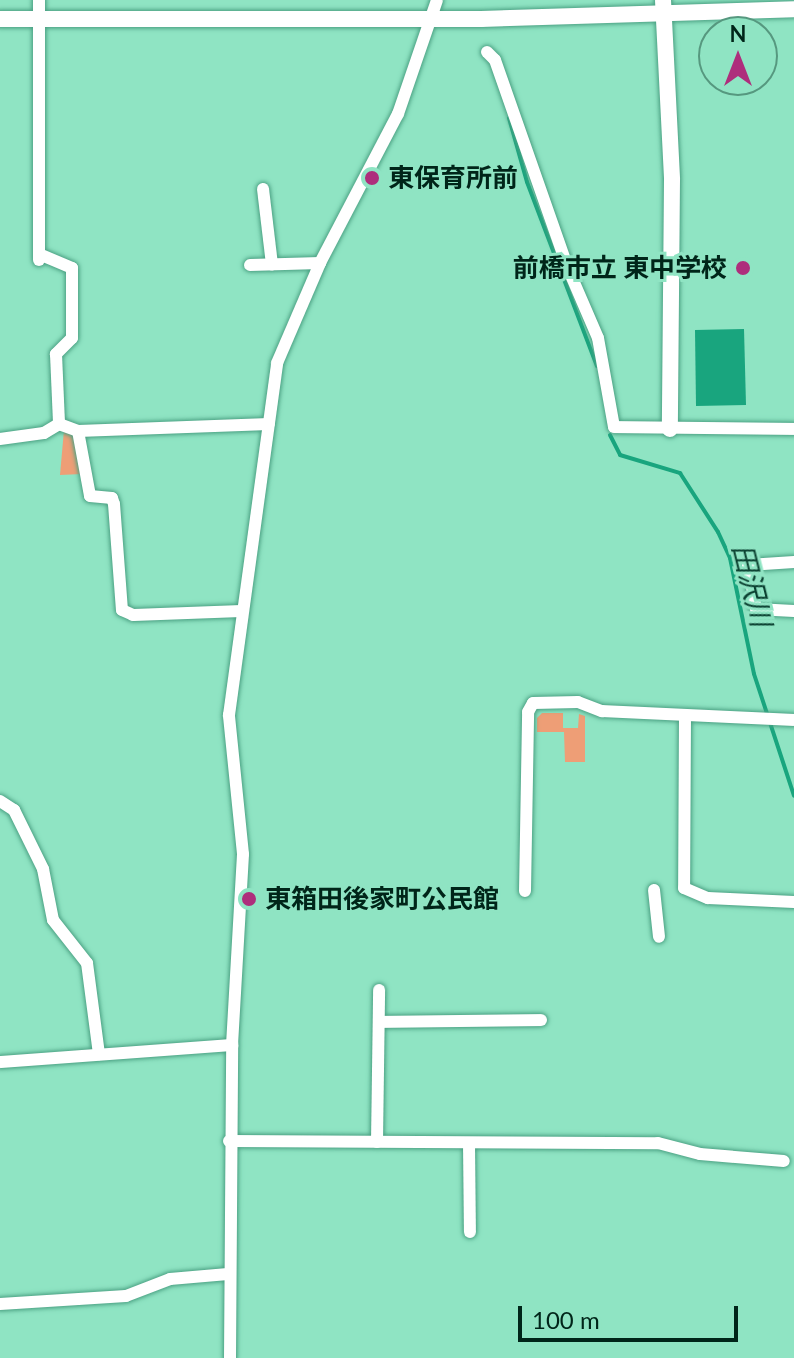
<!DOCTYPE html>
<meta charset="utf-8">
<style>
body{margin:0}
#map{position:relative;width:794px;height:1358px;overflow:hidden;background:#8fe4c3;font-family:Lato,"Noto Sans JP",sans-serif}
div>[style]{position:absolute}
.green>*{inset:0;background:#ee9e76}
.water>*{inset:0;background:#19a57e}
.stream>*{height:4px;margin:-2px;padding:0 2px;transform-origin:2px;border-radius:2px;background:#19a57e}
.roads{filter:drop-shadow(0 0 2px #4ba183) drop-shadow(0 0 2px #4ba183)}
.street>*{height:12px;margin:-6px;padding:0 6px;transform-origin:6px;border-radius:6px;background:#fff}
.secondary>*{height:16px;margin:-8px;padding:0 8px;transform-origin:8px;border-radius:8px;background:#fff}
.dots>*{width:22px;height:22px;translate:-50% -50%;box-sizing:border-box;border:4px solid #8fe4c3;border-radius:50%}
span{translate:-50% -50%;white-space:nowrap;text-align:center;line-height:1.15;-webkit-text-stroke:6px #8fe4c3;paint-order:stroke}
.poi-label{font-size:26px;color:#002519;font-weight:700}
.left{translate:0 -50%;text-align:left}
.right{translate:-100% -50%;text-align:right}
.water-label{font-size:28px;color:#0b4131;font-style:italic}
.north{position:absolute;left:698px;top:16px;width:80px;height:80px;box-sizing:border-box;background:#8fe4c3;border:2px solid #56987f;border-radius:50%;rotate:0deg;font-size:22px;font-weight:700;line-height:32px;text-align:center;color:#002519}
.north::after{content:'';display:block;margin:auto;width:28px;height:36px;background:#ae2e7c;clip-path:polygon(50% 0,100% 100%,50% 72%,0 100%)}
.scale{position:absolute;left:518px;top:1306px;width:220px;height:36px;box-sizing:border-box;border:4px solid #002519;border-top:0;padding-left:10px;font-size:24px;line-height:28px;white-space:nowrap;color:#002519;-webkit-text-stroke:6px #8fe4c3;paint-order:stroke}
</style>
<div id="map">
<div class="green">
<i style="clip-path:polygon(64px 430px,76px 434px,82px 474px,60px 475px)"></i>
<i style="clip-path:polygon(542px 713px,563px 713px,563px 728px,578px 728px,579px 714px,585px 716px,585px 762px,565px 762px,564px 732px,537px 732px,537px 718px)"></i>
</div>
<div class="water">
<i style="clip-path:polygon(744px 329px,746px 405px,696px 406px,695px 330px)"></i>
</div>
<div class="stream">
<i style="left:509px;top:118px;width:66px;rotate:74.3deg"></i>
<i style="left:527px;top:182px;width:197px;rotate:69.2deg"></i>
<i style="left:610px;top:435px;width:22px;rotate:63deg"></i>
<i style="left:620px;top:455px;width:63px;rotate:16.7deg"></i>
<i style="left:680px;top:473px;width:70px;rotate:57.2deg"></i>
<i style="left:718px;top:532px;width:29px;rotate:65deg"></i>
<i style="left:730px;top:558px;width:118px;rotate:78.3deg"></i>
<i style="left:754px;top:674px;width:128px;rotate:71.8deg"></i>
</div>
<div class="roads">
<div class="street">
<i style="left:487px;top:52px;width:11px;rotate:45deg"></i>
<i style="left:495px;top:60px;width:218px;rotate:70.7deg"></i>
<i style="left:567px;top:266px;width:78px;rotate:66.7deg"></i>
<i style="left:598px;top:338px;width:90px;rotate:79.8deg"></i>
<i style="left:614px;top:427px;width:180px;rotate:0.6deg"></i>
<i style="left:263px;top:189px;width:76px;rotate:83.2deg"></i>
<i style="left:39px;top:254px;width:36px;rotate:23deg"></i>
<i style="left:72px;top:268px;width:70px;rotate:90deg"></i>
<i style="left:72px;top:338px;width:23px;rotate:135deg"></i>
<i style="left:56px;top:354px;width:70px;rotate:87.5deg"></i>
<i style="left:39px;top:260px;width:260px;rotate:-90deg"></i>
<i style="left:250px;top:265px;width:70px;rotate:-1.6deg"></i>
<i style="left:78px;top:431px;width:66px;rotate:79.5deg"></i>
<i style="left:90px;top:496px;width:22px;rotate:5deg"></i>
<i style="left:112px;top:498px;width:6px;rotate:72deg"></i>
<i style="left:114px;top:504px;width:106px;rotate:85.7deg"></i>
<i style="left:122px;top:610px;width:12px;rotate:24deg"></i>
<i style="left:133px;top:615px;width:109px;rotate:-2.1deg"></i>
<i style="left:0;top:439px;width:44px;rotate:-7.8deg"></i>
<i style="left:44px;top:433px;width:17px;rotate:-31deg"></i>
<i style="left:59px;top:424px;width:20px;rotate:20deg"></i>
<i style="left:78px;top:431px;width:191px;rotate:-2.1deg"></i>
<i style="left:794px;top:562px;width:46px;rotate:176.3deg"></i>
<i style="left:748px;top:565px;width:45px;rotate:79.7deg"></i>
<i style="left:756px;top:609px;width:38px;rotate:3deg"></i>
<i style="left:685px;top:716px;width:172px;rotate:90.3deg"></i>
<i style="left:684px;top:888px;width:26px;rotate:23deg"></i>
<i style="left:708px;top:898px;width:86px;rotate:2.7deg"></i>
<i style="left:0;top:801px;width:17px;rotate:33deg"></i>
<i style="left:14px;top:810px;width:66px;rotate:63.8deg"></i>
<i style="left:43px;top:869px;width:52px;rotate:78.9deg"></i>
<i style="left:53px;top:920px;width:55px;rotate:51.7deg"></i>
<i style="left:87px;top:963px;width:92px;rotate:82.5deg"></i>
<i style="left:654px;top:890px;width:47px;rotate:83.9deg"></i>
<i style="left:525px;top:891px;width:179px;rotate:-89deg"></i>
<i style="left:528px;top:712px;width:10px;rotate:-61deg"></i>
<i style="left:533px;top:703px;width:45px;rotate:-1.3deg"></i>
<i style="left:578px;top:702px;width:26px;rotate:21deg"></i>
<i style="left:602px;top:711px;width:192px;rotate:2.7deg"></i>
<i style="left:379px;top:1022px;width:162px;rotate:-0.7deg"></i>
<i style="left:0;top:1062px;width:233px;rotate:-4.2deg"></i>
<i style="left:229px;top:1141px;width:429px;rotate:0.3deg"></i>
<i style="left:658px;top:1143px;width:43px;rotate:14.7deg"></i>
<i style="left:700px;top:1154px;width:84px;rotate:4.8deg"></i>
<i style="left:377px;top:1142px;width:152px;rotate:-89.2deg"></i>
<i style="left:469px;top:1143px;width:89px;rotate:89.4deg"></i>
<i style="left:0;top:1304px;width:126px;rotate:-3.6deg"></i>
<i style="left:126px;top:1296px;width:47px;rotate:-21.1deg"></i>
<i style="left:170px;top:1279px;width:58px;rotate:-4.9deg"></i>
<i style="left:230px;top:1358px;width:313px;rotate:-89.6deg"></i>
<i style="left:232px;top:1045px;width:191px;rotate:-86.7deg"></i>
<i style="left:243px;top:854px;width:140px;rotate:-95.8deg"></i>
<i style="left:229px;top:715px;width:355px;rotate:-82.2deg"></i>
<i style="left:277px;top:363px;width:109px;rotate:-66.7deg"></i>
<i style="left:320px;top:263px;width:168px;rotate:-62.4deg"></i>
<i style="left:398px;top:114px;width:120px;rotate:-71.1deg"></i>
</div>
<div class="secondary">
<i style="left:663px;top:0;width:180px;rotate:87.1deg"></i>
<i style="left:672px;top:180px;width:249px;rotate:90.5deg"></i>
<i style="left:0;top:19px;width:481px"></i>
<i style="left:481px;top:19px;width:313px;rotate:-1.8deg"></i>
</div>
</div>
<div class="dots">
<i style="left:372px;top:178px;background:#ae2e7c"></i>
<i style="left:743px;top:268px;background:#ae2e7c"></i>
<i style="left:249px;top:899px;background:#ae2e7c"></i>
</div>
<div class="poi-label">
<span class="left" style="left:388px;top:178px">東保育所前</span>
<span class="right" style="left:727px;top:268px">前橋市立 東中学校</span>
<span class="left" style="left:265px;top:899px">東箱田後家町公民館</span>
</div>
<div class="water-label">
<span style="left:753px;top:585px;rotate:76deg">田沢川</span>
</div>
<div class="north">N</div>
<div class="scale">100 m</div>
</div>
